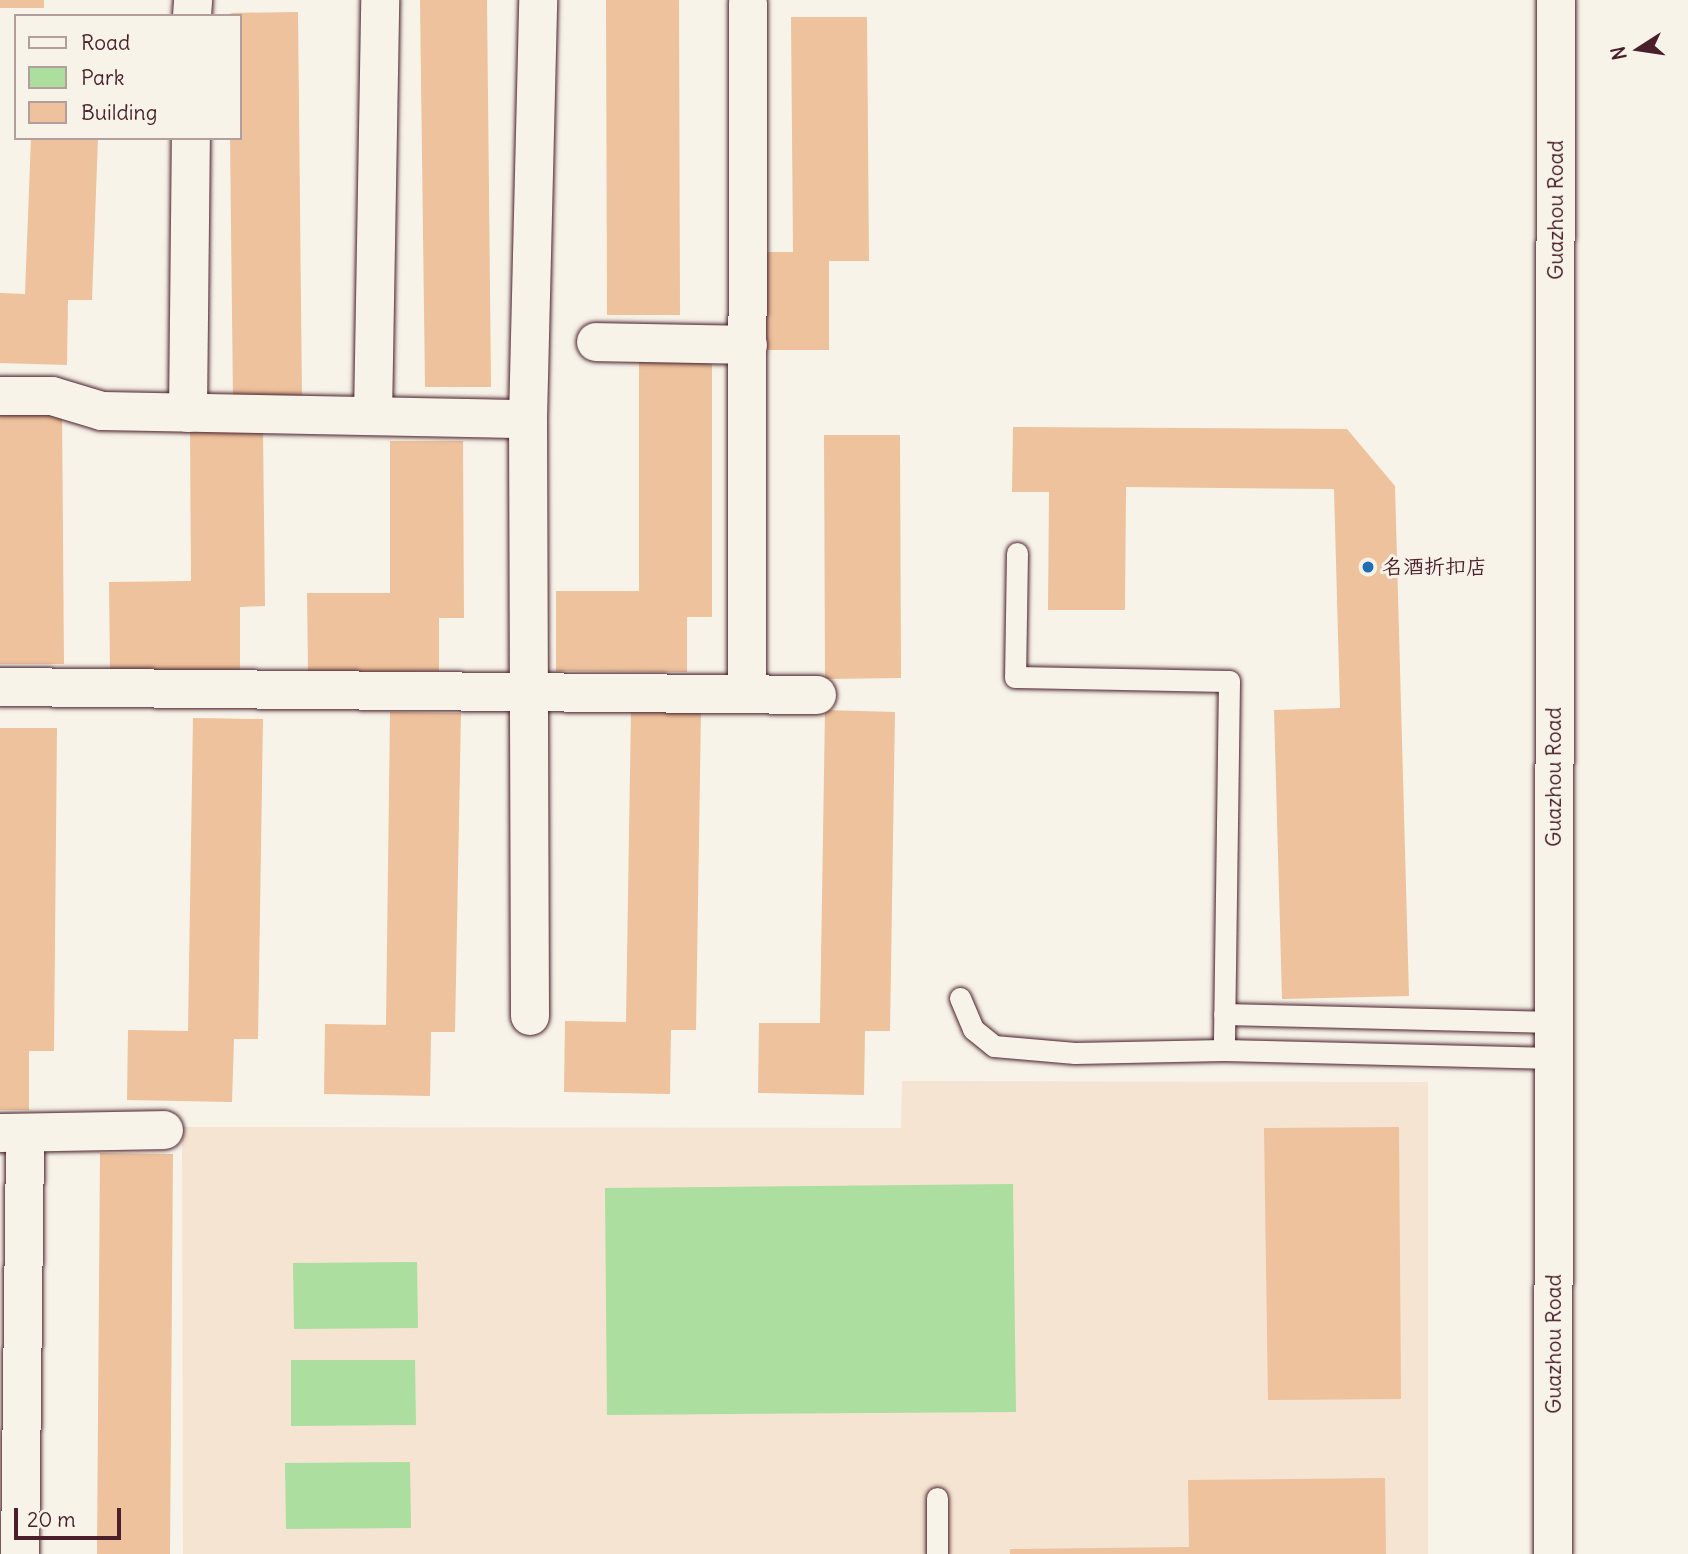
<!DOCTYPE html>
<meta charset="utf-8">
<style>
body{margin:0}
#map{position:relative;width:1688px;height:1554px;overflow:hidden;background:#f7f3e8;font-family:Delius,"LXGW WenKai TC",sans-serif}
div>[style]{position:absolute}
.built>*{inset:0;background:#f4e4d1}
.green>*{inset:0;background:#abde9f}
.building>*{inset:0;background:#edc29c}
.roads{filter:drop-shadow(0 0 2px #4a1f2b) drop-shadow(0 0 2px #4a1f2b)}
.lane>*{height:21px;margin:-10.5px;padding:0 10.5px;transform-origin:10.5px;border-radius:10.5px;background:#f7f3e8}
.street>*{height:38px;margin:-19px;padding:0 19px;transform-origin:19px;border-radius:19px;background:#f7f3e8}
.secondary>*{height:38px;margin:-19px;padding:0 19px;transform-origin:19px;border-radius:19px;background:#f7f3e8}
.dots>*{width:19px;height:19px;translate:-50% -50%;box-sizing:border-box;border:4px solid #f7f3e8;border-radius:50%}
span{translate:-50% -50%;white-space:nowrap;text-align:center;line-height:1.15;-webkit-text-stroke:6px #f7f3e8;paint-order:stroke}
.street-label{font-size:21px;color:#4a1f2b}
.poi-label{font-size:21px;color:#4a1f2b}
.left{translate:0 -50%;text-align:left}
.legend{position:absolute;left:14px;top:14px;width:228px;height:126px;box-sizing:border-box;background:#f7f3e8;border:2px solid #b29e9c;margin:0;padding:9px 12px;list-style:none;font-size:21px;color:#4a1f2b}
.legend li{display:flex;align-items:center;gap:14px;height:35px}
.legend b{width:35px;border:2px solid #b29e9c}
.north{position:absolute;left:1604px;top:14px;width:70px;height:70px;-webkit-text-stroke:5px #f7f3e8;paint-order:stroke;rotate:258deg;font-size:19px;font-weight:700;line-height:28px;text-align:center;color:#4a1f2b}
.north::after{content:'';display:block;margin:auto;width:24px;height:32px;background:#4a1f2b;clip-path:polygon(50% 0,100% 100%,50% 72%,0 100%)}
.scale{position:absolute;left:14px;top:1508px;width:107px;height:32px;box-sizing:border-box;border:4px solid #4a1f2b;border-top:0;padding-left:9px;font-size:21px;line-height:24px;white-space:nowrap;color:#4a1f2b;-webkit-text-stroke:5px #f7f3e8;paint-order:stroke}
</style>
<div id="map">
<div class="built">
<i style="clip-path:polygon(902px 1081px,1428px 1082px,1428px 1554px,183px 1554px,182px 1127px,901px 1128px)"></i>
</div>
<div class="green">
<i style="clip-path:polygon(1013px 1184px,1016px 1412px,607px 1415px,605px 1188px)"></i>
<i style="clip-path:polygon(417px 1262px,418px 1328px,294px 1329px,293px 1263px)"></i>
<i style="clip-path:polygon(291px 1360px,415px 1360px,416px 1425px,291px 1426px)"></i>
<i style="clip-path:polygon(410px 1462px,411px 1528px,286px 1529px,285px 1463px)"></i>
</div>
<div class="building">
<i style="clip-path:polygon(0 0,44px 0,44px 8px,0 8px)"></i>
<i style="clip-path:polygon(420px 0,487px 0,491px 387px,425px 387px)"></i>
<i style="clip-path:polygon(606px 0,679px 0,680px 315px,607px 315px)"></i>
<i style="clip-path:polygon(298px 12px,302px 400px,233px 401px,230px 138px,240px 138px,240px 16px,229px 13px)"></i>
<i style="clip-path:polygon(791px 17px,867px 17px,869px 261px,829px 261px,829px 350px,763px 350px,762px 252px,793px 252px)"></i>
<i style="clip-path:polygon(31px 138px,98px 138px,92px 300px,68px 300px,67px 365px,0 363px,0 293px,25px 294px)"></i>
<i style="clip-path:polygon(639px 359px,712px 359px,712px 617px,687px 617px,687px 672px,556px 671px,556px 591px,639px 591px)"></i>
<i style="clip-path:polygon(62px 410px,64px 664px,0 664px,0 411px)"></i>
<i style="clip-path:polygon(1013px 427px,1347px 429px,1395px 486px,1409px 996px,1282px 999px,1274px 710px,1340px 708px,1334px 489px,1126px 487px,1125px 610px,1048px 610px,1049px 492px,1012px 492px)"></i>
<i style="clip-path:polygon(190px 429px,263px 429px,265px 606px,240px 607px,240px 672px,110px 673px,109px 582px,191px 581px)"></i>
<i style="clip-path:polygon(824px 435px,900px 435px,901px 678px,825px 679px)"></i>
<i style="clip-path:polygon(390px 441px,463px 441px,464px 618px,439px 618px,439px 671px,308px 672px,307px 593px,390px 593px)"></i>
<i style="clip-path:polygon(631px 709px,701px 711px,696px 1030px,671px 1030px,670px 1094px,564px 1092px,565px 1021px,626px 1022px)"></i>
<i style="clip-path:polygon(825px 710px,895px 712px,890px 1031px,865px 1031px,864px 1095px,758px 1093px,759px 1023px,820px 1023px)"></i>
<i style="clip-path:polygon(390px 712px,461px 713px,455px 1032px,431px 1032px,430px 1096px,324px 1094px,325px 1024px,386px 1025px)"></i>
<i style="clip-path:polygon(193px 718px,263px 719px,258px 1039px,234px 1039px,232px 1102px,127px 1100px,128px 1030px,188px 1031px)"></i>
<i style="clip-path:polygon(0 728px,57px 728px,54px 1051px,29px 1051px,29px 1110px,0 1110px)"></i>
<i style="clip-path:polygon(1399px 1127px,1401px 1399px,1268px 1400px,1264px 1128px)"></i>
<i style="clip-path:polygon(100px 1153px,173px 1154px,170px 1554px,97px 1554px)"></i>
<i style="clip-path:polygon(1385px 1478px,1386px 1554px,1010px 1554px,1010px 1549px,1189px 1547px,1188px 1480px)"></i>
</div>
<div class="roads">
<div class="lane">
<i style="left:1017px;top:553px;width:124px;rotate:90.9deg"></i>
<i style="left:1015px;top:677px;width:214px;rotate:1.1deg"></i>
<i style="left:1229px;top:681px;width:369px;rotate:90.8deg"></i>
<i style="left:960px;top:998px;width:34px;rotate:67deg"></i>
<i style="left:973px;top:1029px;width:27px;rotate:39deg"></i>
<i style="left:994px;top:1046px;width:81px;rotate:4.9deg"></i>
<i style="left:1075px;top:1053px;width:149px;rotate:-1.2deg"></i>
<i style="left:1224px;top:1050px;width:330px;rotate:1.4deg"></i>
<i style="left:1224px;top:1014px;width:330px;rotate:1.4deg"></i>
<i style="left:937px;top:1554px;width:56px;rotate:-90deg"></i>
</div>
<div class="street">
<i style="left:192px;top:16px;width:16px;rotate:-86deg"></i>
<i style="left:596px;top:342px;width:152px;rotate:1.1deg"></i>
<i style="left:0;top:396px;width:52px"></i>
<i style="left:52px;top:396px;width:52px;rotate:16.7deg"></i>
<i style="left:102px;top:411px;width:426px;rotate:1.1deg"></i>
<i style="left:188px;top:413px;width:275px;rotate:-89.4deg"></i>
<i style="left:373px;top:416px;width:416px;rotate:-89deg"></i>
<i style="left:0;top:687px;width:817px;rotate:0.56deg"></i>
<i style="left:747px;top:694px;width:691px;rotate:-89.92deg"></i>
<i style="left:530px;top:1016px;width:597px;rotate:-90.19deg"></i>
<i style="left:528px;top:419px;width:419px;rotate:-88.6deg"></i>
<i style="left:0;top:1133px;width:164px;rotate:-1deg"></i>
<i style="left:20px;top:1554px;width:420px;rotate:-89.3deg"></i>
</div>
<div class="secondary">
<i style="left:1553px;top:1554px;width:1554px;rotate:-89.89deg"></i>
</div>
</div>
<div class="dots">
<i style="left:1368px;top:567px;background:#1f6fb2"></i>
</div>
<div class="street-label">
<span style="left:1556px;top:210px;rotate:-90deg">Guazhou Road</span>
<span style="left:1554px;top:777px;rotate:-90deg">Guazhou Road</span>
<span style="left:1554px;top:1344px;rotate:-90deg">Guazhou Road</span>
</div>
<div class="poi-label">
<span class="left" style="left:1382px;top:567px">名酒折扣店</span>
</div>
<ul class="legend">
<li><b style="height:9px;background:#f7f3e8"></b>Road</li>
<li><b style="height:19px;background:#abde9f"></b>Park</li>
<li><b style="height:19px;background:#edc29c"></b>Building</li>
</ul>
<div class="north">N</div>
<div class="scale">20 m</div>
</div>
